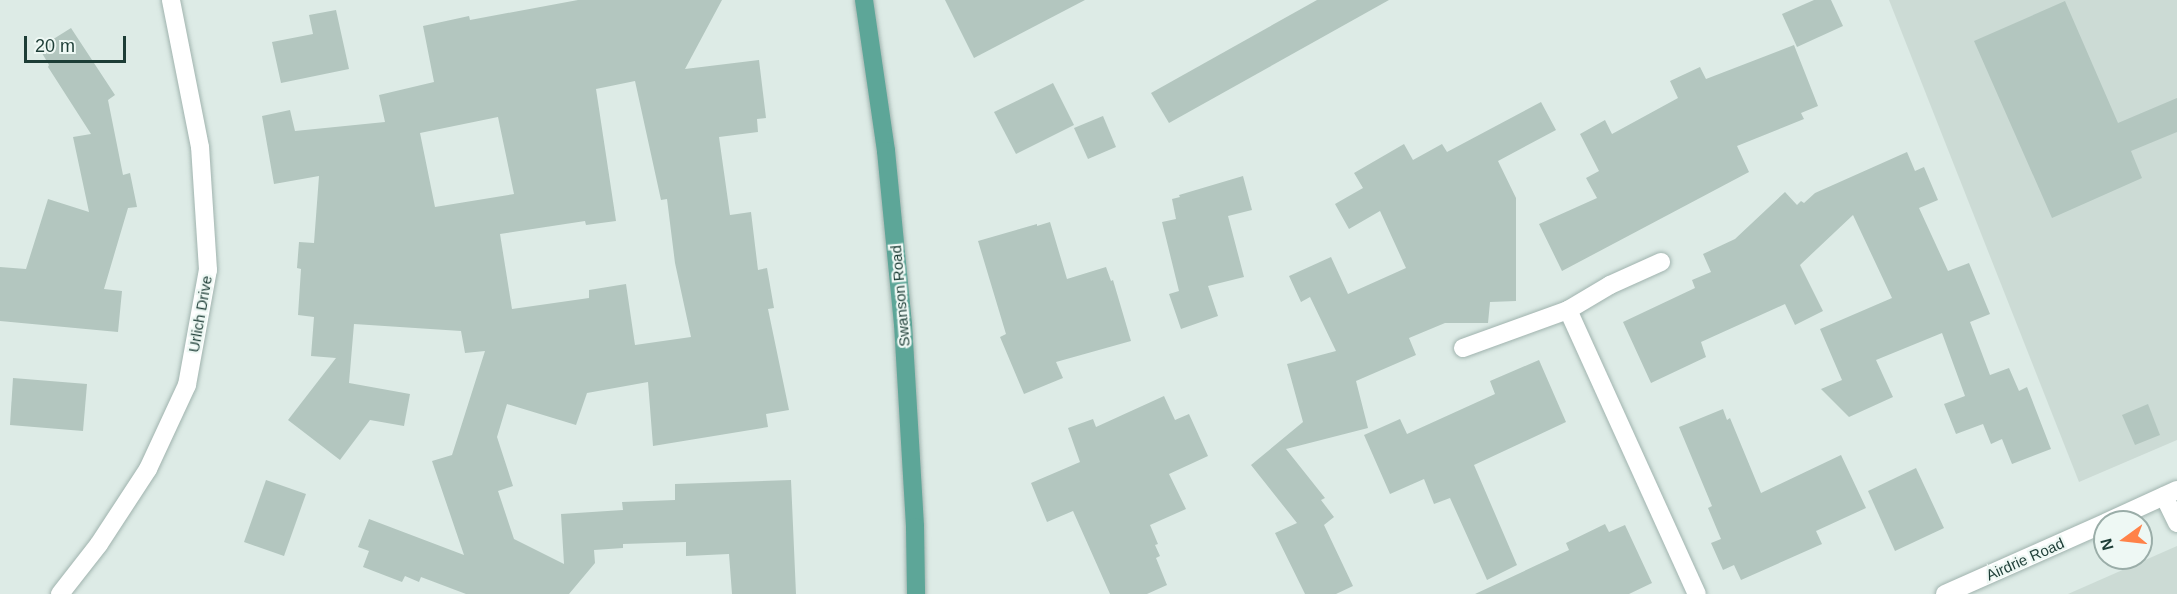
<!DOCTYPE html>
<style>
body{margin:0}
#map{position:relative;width:2177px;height:594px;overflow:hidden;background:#ddebe6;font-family:Arial,sans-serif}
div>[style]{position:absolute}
.built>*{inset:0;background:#ccdbd5}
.building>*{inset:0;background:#b3c6bf}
.roads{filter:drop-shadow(0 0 2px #a0b3ae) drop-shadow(0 0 2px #a0b3ae)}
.minor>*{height:18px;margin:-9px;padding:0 9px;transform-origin:9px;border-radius:9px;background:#fff}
.major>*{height:18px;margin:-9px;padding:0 9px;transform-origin:9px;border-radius:9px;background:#5da698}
span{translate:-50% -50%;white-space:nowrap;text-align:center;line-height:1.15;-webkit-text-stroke:4.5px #eef8f4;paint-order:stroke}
.street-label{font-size:15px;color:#1d3d36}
.north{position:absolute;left:2093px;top:510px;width:60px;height:60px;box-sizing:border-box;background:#eef8f4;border:2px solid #9aada8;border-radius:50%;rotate:255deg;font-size:16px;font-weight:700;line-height:24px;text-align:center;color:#1d3d36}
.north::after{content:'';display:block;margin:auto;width:21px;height:27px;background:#ff8248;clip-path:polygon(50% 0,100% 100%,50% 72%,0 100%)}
.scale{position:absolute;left:24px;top:36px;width:102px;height:27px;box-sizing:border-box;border:3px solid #1d3d36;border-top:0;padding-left:8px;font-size:18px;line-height:21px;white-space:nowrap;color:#1d3d36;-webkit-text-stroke:4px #eef8f4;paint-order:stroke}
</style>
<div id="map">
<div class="built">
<i style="clip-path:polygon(1889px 0,2177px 0,2177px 440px,2079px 482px)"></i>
<i style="clip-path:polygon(2177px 546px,2177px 594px,2068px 594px)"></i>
</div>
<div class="building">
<i style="clip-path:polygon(evenodd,578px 0,722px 0,685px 69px,759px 60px,766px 118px,757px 119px,758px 132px,719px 137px,730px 215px,751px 212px,758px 270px,767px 268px,774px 308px,768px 309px,789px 410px,766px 414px,768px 427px,653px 446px,648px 382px,587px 393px,576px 425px,507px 404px,497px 437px,513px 486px,498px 491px,514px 539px,564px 564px,561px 514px,623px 510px,622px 502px,675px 500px,675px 484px,791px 480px,796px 594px,732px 594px,729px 554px,686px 556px,686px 542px,623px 544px,623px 548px,594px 550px,595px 563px,569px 594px,466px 594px,421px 577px,419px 582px,405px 576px,402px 582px,363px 567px,369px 551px,358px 547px,369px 519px,464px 555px,432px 461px,452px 455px,485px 351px,465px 353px,461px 331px,354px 324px,349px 383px,410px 394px,404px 426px,370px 420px,340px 460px,288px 420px,336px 358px,311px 356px,314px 317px,298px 315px,301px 269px,297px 268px,299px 242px,314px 243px,319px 176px,274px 184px,262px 116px,290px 110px,295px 131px,385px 122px,379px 95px,434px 82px,423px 26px,469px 16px,470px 20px,578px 0,635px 81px,661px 200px,667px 199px,675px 263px,691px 337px,635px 345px,626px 284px,589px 290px,589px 298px,512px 309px,500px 234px,585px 221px,586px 225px,616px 221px,596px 89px,635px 81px,578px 0,498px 117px,514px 194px,435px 207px,420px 133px,498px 117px)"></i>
<i style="clip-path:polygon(945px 0,1085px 0,974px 58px)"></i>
<i style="clip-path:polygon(1317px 0,1389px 0,1169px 123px,1151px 93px)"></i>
<i style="clip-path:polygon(1814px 0,1831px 0,1843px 26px,1797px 47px,1782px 14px)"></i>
<i style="clip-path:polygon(2065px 1px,2118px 123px,2177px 98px,2177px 132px,2131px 151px,2142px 178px,2052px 218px,1974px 41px)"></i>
<i style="clip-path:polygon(336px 10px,349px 69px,281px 83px,272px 42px,313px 34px,309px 15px)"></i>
<i style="clip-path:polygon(71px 28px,115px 95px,108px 100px,123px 175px,130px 173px,137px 207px,128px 208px,104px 289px,122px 291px,118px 332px,0 321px,0 267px,26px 269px,48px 199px,89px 212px,73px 137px,91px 134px,48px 67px,49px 65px,39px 48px)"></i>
<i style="clip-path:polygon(1794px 45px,1818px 106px,1801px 113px,1804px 119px,1737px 146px,1749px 172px,1562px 271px,1539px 224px,1597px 198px,1586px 178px,1599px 171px,1580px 134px,1605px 120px,1612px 134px,1678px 98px,1670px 81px,1700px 67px,1706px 79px)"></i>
<i style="clip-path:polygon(1053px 83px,1074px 125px,1016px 154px,994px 112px)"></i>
<i style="clip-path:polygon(1541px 102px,1556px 130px,1498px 161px,1516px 198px,1516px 301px,1490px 302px,1488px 323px,1445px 323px,1409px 338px,1416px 355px,1356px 381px,1368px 428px,1286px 449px,1325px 498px,1321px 500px,1334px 517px,1324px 525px,1353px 586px,1336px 594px,1305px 594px,1275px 533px,1297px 523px,1251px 465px,1303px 422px,1287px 364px,1336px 351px,1310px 297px,1301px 302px,1289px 276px,1331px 257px,1348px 294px,1406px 268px,1380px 211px,1349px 229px,1335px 204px,1363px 188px,1354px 173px,1404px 144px,1413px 160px,1442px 144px,1447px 152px)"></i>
<i style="clip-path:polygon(1103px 116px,1116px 147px,1088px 159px,1074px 128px)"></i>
<i style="clip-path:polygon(1907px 152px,1915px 171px,1924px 167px,1938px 200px,1919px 208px,1948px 271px,1969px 263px,1990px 314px,1970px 322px,1990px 375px,2009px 368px,2019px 391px,2027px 387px,2051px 449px,2012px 464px,2002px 439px,1991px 444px,1983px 424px,1956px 434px,1944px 404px,1965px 396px,1942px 333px,1876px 360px,1893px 397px,1849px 417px,1821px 389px,1842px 380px,1820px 329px,1892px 298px,1853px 215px,1800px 265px,1823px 311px,1795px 325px,1785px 304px,1701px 342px,1706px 357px,1651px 383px,1623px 322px,1695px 288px,1692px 280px,1711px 272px,1703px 254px,1735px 239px,1785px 192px,1797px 205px,1801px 201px,1804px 203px,1815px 193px)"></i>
<i style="clip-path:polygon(1243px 176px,1252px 210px,1228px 216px,1244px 277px,1208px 286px,1218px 316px,1181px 329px,1169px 294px,1179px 291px,1162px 222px,1176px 219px,1172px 199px,1180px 197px,1179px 195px)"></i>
<i style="clip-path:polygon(1050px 222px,1067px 279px,1106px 267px,1111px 281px,1113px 280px,1131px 341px,1056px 362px,1063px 378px,1024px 394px,1000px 337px,1006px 334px,978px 241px,1037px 224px,1037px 226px)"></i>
<i style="clip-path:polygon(1539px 360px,1566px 422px,1474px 465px,1517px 565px,1487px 580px,1450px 498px,1434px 504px,1424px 479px,1390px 494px,1364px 435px,1400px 419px,1407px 434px,1495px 394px,1490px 381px)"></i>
<i style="clip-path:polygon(13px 378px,87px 384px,83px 431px,10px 425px)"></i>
<i style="clip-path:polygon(1164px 396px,1175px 420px,1189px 414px,1208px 456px,1169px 474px,1186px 509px,1150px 525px,1158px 544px,1155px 545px,1160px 556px,1156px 558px,1167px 585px,1147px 594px,1110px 594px,1073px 511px,1047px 522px,1031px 483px,1080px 462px,1068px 428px,1093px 419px,1096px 427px)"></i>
<i style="clip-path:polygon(2148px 404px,2160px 435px,2135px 445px,2122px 415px)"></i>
<i style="clip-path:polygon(1723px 409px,1727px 420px,1730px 418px,1761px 493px,1841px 455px,1866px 508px,1816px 531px,1822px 544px,1741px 580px,1734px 565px,1723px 570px,1711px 543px,1721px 539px,1708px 508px,1712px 506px,1679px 427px)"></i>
<i style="clip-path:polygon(1916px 468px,1944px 528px,1895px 551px,1868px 491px)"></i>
<i style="clip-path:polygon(266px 480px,306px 494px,284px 556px,244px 542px)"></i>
<i style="clip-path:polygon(1605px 524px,1609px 532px,1625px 525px,1652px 583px,1629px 594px,1475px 594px,1569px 550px,1566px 543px)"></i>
</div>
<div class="roads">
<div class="minor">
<i style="left:1568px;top:310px;width:312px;rotate:65.6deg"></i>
<i style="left:1463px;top:348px;width:112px;rotate:-19.9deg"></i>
<i style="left:1568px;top:310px;width:49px;rotate:-30.8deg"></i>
<i style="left:1610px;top:285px;width:56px;rotate:-24.3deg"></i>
<i style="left:2164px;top:496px;width:30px;rotate:64deg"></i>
<i style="left:2107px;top:522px;width:77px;rotate:-24.6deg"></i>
<i style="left:60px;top:594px;width:63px;rotate:-52deg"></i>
<i style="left:99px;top:544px;width:90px;rotate:-56.8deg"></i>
<i style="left:148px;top:469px;width:93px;rotate:-65.1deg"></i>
<i style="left:187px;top:385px;width:117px;rotate:-79.7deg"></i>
<i style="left:208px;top:270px;width:123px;rotate:-93.7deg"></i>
<i style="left:200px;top:147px;width:150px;rotate:-101.2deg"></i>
<i style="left:1945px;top:594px;width:175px;rotate:-23.9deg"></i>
</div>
<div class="major">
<i style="left:864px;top:0;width:153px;rotate:81.7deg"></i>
<i style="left:886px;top:151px;width:174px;rotate:84.4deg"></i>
<i style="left:903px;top:324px;width:203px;rotate:86.6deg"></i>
<i style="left:915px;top:527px;width:67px;rotate:89.1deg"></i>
</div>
</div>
<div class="street-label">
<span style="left:900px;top:296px;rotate:-95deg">Swanson Road</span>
<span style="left:200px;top:314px;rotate:-80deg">Urlich Drive</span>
<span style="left:2025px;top:559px;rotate:-24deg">Airdrie Road</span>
</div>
<div class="north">N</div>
<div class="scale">20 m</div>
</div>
